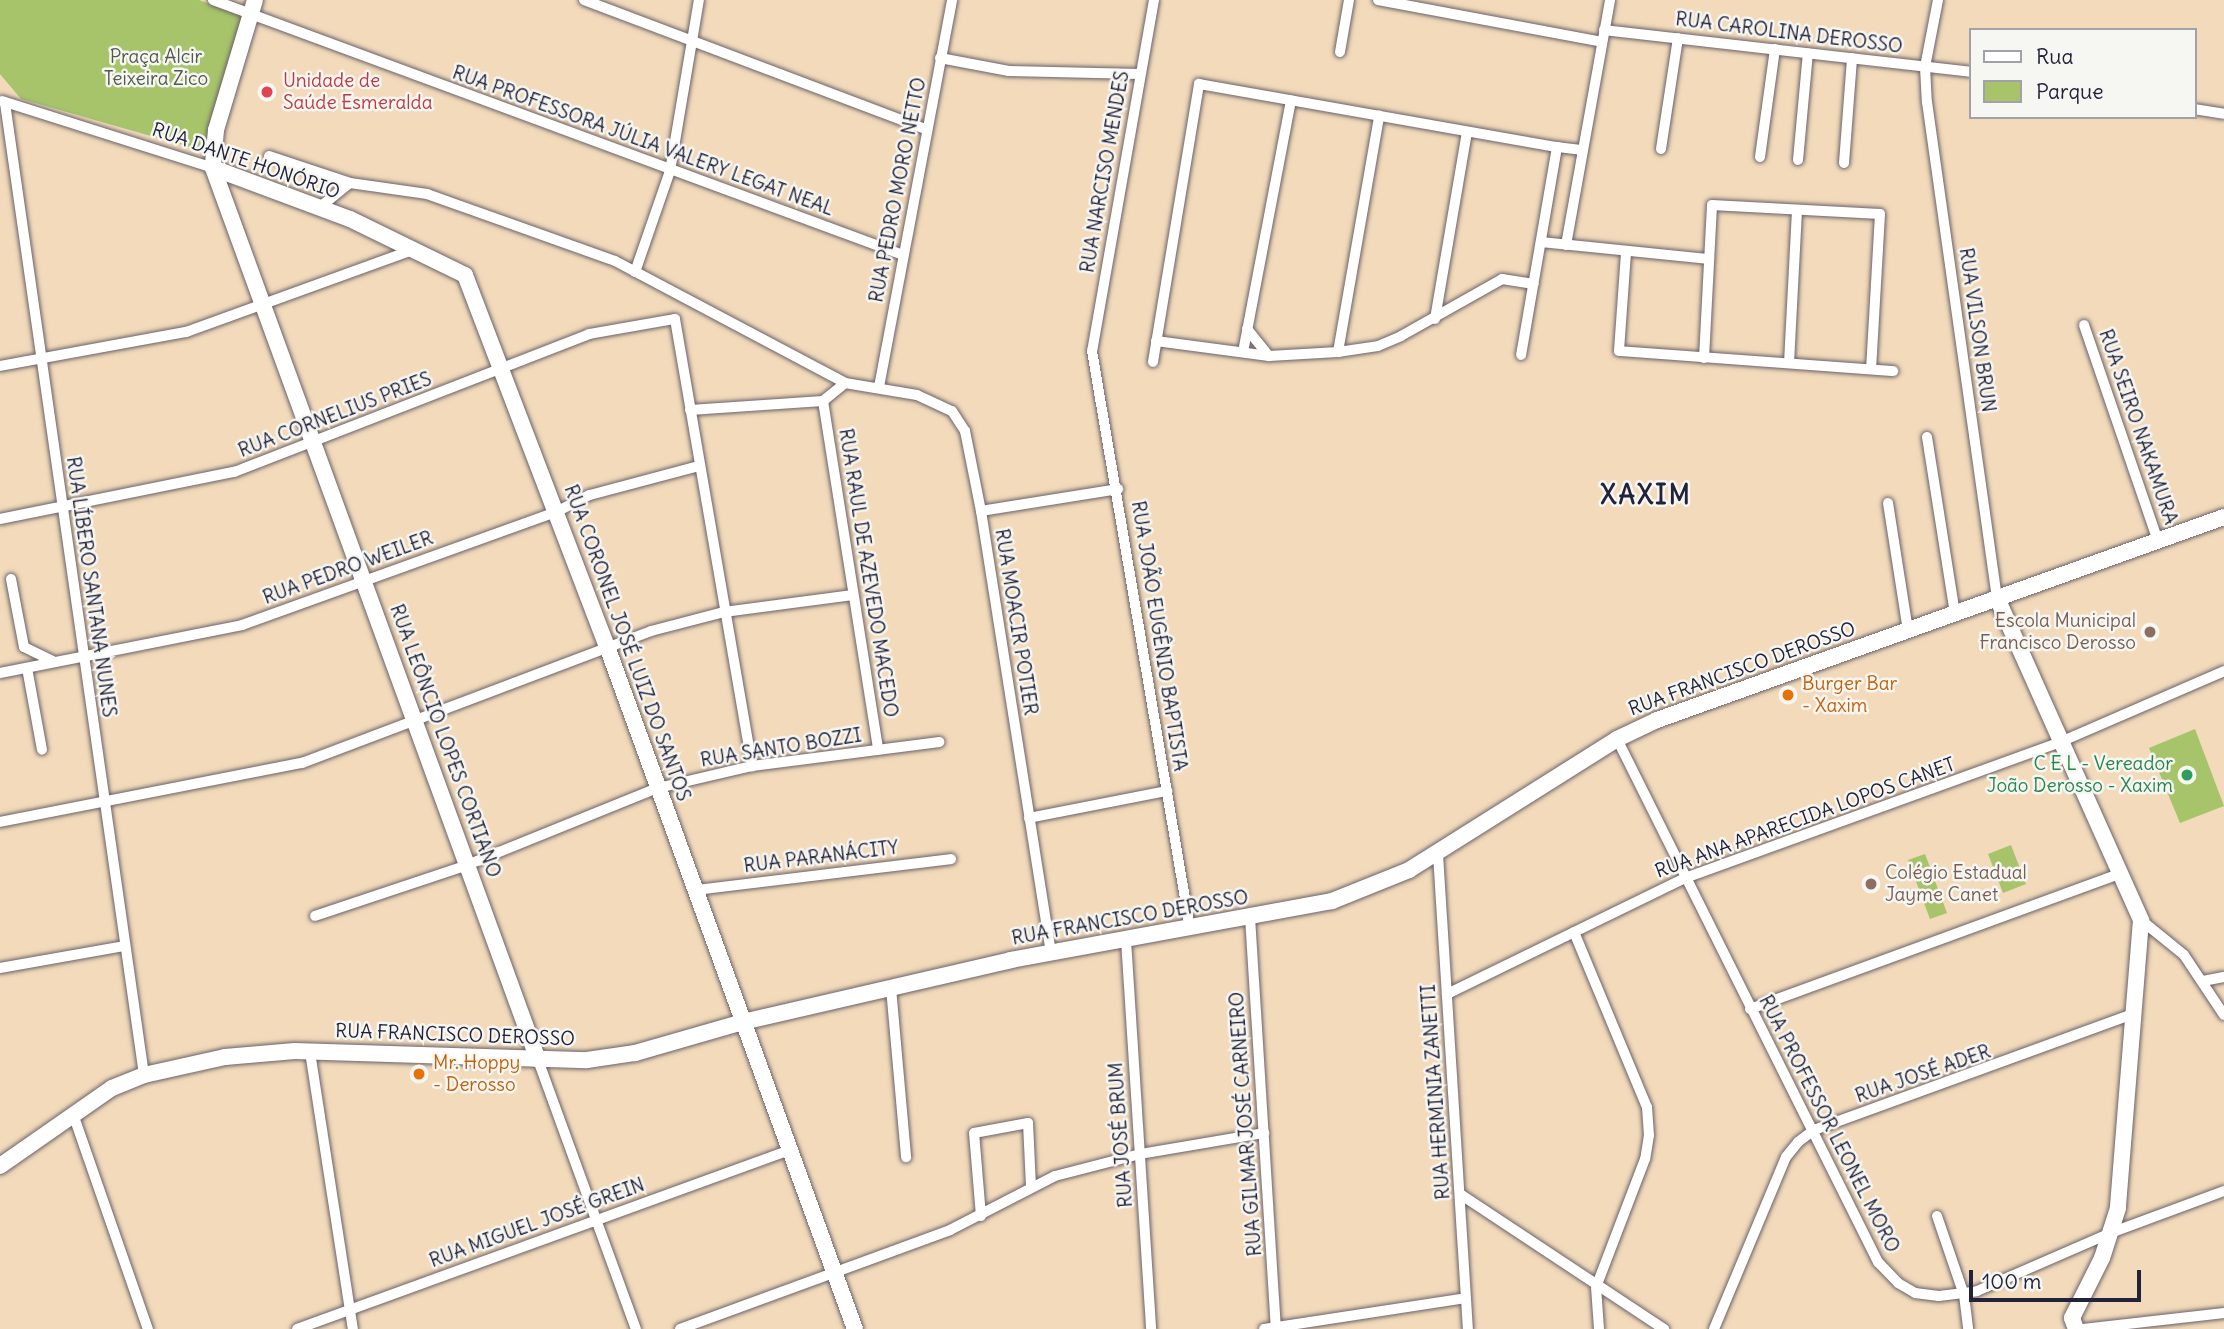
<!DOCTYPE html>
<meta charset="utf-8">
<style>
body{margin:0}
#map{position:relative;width:2224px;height:1329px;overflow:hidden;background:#f2dabb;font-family:Delius,sans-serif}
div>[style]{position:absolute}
.green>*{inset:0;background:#a7c46b}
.roads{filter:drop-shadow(0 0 2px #6b6268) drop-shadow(0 0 2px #6b6268)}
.street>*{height:10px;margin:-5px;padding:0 5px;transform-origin:5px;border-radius:5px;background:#fff}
.secondary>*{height:16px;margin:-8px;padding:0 8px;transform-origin:8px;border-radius:8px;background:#fff}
.dots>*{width:19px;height:19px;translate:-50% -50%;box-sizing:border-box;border:4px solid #f6f6f2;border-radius:50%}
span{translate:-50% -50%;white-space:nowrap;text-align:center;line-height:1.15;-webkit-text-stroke:5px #f6f6f2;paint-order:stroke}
.street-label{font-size:19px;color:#22223b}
.park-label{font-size:19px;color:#515b4c}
.health-label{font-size:19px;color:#be3a42}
.left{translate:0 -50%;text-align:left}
.education-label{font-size:19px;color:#785e54}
.right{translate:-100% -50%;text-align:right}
.food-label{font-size:19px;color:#c56008}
.leisure-label{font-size:19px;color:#27864d}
.district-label{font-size:26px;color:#22223b;font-weight:700;letter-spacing:2px}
.legend{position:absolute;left:1969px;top:28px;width:228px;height:91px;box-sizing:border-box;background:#f6f6f2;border:2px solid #a1a1a9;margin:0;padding:9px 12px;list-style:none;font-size:21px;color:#22223b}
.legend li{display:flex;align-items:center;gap:14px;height:35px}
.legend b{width:35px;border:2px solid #a1a1a9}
.scale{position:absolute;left:1969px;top:1270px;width:172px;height:32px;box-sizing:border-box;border:4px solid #22223b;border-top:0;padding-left:9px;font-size:21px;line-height:24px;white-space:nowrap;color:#22223b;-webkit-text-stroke:5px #f6f6f2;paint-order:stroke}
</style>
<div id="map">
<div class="green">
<i style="clip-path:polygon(0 0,199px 0,242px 16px,207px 152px,21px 99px,0 74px)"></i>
<i style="clip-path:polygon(2195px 729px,2224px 806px,2180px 823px,2149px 748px)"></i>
<i style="clip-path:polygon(2011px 845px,2026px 884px,2003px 893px,1988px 854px)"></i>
<i style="clip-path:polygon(1925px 854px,1947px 913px,1930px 919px,1908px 860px)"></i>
</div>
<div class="roads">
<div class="street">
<i style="left:213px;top:0;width:736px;rotate:20.28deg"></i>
<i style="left:584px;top:0;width:366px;rotate:20.7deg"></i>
<i style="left:1154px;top:0;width:356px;rotate:100deg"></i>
<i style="left:1092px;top:351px;width:585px;rotate:80.36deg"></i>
<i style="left:1378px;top:0;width:228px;rotate:10.6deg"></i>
<i style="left:1938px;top:0;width:68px;rotate:101deg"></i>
<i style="left:1925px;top:67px;width:35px;rotate:87deg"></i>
<i style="left:1927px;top:102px;width:501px;rotate:81.97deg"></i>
<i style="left:1604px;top:30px;width:368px;rotate:6.5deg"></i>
<i style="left:1340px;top:52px;width:53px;rotate:-80.2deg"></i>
<i style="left:940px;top:58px;width:70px;rotate:10.7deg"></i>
<i style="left:1009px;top:71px;width:131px;rotate:1.3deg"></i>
<i style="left:2px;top:101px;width:221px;rotate:17.6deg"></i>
<i style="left:5px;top:103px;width:982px;rotate:81.86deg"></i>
<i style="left:2194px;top:109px;width:30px;rotate:9deg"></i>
<i style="left:1557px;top:147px;width:25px;rotate:7deg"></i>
<i style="left:1661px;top:149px;width:112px;rotate:-81.3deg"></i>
<i style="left:269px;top:156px;width:85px;rotate:18.4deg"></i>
<i style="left:350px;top:183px;width:78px;rotate:8.1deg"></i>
<i style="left:427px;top:194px;width:200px;rotate:19.6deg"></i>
<i style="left:615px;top:261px;width:260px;rotate:27.9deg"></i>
<i style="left:845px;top:383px;width:73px;rotate:9.5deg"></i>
<i style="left:917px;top:395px;width:38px;rotate:25deg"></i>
<i style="left:952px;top:411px;width:24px;rotate:57deg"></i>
<i style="left:965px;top:431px;width:82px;rotate:78.7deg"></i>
<i style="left:981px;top:511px;width:448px;rotate:81deg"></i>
<i style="left:1760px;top:157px;width:109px;rotate:-82.1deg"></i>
<i style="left:1798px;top:160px;width:107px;rotate:-84.7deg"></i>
<i style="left:1844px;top:163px;width:105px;rotate:-85.6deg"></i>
<i style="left:320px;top:207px;width:38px;rotate:-39deg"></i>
<i style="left:1541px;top:242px;width:167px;rotate:5.8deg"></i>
<i style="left:1566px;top:245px;width:249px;rotate:-79.8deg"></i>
<i style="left:1626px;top:253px;width:98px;rotate:94.1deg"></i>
<i style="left:1619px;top:351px;width:275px;rotate:4.2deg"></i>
<i style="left:635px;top:272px;width:107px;rotate:-70.9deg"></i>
<i style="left:670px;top:171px;width:173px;rotate:-80.4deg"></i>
<i style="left:1435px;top:319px;width:190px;rotate:-80.3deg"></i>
<i style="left:2084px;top:325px;width:228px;rotate:71.1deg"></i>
<i style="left:1247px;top:329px;width:35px;rotate:51deg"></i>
<i style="left:1156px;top:341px;width:114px;rotate:7.6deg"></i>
<i style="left:1269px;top:356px;width:69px;rotate:-3.3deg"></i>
<i style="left:1338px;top:352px;width:40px;rotate:-8.5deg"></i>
<i style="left:1378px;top:346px;width:25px;rotate:-23deg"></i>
<i style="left:1401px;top:336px;width:116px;rotate:-29.4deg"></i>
<i style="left:1502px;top:279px;width:32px;rotate:9deg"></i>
<i style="left:1243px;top:352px;width:256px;rotate:-79.2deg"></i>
<i style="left:1338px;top:352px;width:240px;rotate:-80.1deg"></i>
<i style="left:1704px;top:358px;width:153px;rotate:-87deg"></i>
<i style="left:1712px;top:205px;width:168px;rotate:3.1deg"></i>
<i style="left:1880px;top:214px;width:154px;rotate:93.3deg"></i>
<i style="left:1153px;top:362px;width:282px;rotate:-80.6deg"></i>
<i style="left:1199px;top:84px;width:364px;rotate:10deg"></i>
<i style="left:1557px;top:147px;width:211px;rotate:99.8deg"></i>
<i style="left:1789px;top:363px;width:152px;rotate:-87deg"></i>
<i style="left:0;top:366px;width:189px;rotate:-10.4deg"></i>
<i style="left:186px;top:332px;width:241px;rotate:-19.9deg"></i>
<i style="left:879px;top:387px;width:394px;rotate:-79.3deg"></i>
<i style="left:823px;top:401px;width:353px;rotate:81deg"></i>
<i style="left:690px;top:410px;width:133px;rotate:-3.9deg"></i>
<i style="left:823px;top:401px;width:28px;rotate:-39deg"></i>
<i style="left:1927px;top:437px;width:178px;rotate:81deg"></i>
<i style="left:1888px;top:503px;width:130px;rotate:81.1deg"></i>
<i style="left:981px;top:511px;width:139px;rotate:-9.1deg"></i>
<i style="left:0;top:519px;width:239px;rotate:-11.4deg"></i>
<i style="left:234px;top:472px;width:381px;rotate:-21.2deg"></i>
<i style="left:589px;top:334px;width:87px;rotate:-9.9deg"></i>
<i style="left:675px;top:319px;width:454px;rotate:80.2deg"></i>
<i style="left:11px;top:579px;width:69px;rotate:79.2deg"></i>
<i style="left:24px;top:647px;width:32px;rotate:26deg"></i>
<i style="left:27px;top:668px;width:83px;rotate:79.6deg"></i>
<i style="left:0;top:673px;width:247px;rotate:-11.2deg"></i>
<i style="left:242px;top:625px;width:334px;rotate:-19.8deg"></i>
<i style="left:556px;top:512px;width:38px;rotate:-27deg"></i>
<i style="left:590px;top:495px;width:113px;rotate:-14.9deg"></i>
<i style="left:1617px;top:739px;width:585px;rotate:63.48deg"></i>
<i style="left:1878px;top:1262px;width:29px;rotate:46deg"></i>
<i style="left:1898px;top:1283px;width:20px;rotate:30deg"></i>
<i style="left:1915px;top:1293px;width:24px;rotate:7deg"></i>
<i style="left:1939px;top:1296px;width:38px;rotate:-7deg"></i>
<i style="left:1977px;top:1291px;width:148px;rotate:-23.5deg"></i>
<i style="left:2113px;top:1232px;width:118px;rotate:-20.3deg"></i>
<i style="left:1029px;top:818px;width:141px;rotate:-11.1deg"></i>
<i style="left:0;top:822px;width:308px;rotate:-11.1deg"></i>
<i style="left:302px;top:763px;width:373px;rotate:-20.7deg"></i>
<i style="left:651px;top:631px;width:75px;rotate:-14.6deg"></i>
<i style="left:724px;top:612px;width:130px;rotate:-7.5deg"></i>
<i style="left:1438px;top:854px;width:476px;rotate:86.4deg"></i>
<i style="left:696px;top:890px;width:257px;rotate:-6.9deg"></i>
<i style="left:315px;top:916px;width:160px;rotate:-18.5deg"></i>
<i style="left:467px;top:865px;width:206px;rotate:-22deg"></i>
<i style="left:658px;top:788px;width:97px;rotate:-13.2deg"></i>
<i style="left:752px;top:766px;width:189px;rotate:-7.3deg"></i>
<i style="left:1250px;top:917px;width:413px;rotate:86.4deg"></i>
<i style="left:2141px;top:920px;width:55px;rotate:39.1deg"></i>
<i style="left:2184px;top:955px;width:72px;rotate:56.3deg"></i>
<i style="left:1574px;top:932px;width:190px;rotate:67.4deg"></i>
<i style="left:1647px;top:1107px;width:28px;rotate:86deg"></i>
<i style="left:1649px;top:1135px;width:24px;rotate:99deg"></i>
<i style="left:1645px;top:1159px;width:137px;rotate:110.9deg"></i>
<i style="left:1596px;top:1287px;width:42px;rotate:85.9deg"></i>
<i style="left:1126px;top:940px;width:390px;rotate:86.3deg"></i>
<i style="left:0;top:968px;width:127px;rotate:-10deg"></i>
<i style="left:2203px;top:981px;width:21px;rotate:-11deg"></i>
<i style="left:891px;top:988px;width:170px;rotate:84.9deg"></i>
<i style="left:1447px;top:994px;width:265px;rotate:-26deg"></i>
<i style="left:1685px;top:878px;width:397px;rotate:-19.9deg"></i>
<i style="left:2058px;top:743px;width:181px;rotate:-23.4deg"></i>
<i style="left:1750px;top:1009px;width:393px;rotate:-20.1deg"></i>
<i style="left:310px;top:1052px;width:280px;rotate:81.2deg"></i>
<i style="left:538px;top:1060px;width:286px;rotate:70deg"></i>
<i style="left:73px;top:1114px;width:228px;rotate:70.8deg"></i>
<i style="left:1460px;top:1194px;width:245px;rotate:33.5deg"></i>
<i style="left:981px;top:1216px;width:83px;rotate:-94.8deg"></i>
<i style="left:974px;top:1133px;width:55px;rotate:-10.5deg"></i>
<i style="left:1028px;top:1123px;width:63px;rotate:87.3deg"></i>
<i style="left:1937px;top:1216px;width:83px;rotate:71.1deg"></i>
<i style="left:1964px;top:1295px;width:34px;rotate:83deg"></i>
<i style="left:297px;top:1329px;width:524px;rotate:-19.96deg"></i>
<i style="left:680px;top:1329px;width:288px;rotate:-20.1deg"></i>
<i style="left:950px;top:1230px;width:118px;rotate:-27.2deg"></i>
<i style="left:1055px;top:1176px;width:88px;rotate:-14.5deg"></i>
<i style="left:1140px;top:1154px;width:126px;rotate:-9.6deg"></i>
<i style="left:1264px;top:1329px;width:204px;rotate:-8.7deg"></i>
<i style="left:1714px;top:1329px;width:186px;rotate:-67.3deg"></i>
<i style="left:1786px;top:1157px;width:19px;rotate:-51deg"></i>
<i style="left:1798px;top:1142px;width:20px;rotate:-37deg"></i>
<i style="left:1814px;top:1130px;width:343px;rotate:-20deg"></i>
<i style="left:2083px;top:1329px;width:142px;rotate:-6.5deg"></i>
</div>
<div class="secondary">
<i style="left:255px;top:0;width:136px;rotate:106.7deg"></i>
<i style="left:216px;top:130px;width:38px;rotate:95deg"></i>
<i style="left:213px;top:168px;width:949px;rotate:69.98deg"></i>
<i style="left:213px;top:168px;width:146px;rotate:20.4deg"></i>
<i style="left:350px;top:219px;width:128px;rotate:26deg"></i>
<i style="left:465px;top:275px;width:400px;rotate:69.1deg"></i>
<i style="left:608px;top:649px;width:723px;rotate:70.04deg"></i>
<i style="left:1997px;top:598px;width:353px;rotate:65.9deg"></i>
<i style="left:2141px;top:920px;width:289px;rotate:94.6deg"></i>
<i style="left:2118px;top:1208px;width:52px;rotate:107.7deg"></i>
<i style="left:2102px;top:1258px;width:67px;rotate:116.6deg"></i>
<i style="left:2072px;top:1318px;width:12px;rotate:70deg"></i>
<i style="left:0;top:1166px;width:136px;rotate:-34.9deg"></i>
<i style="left:112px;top:1088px;width:35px;rotate:-22deg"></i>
<i style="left:144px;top:1075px;width:83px;rotate:-12.5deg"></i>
<i style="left:225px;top:1057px;width:70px;rotate:-4.9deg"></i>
<i style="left:295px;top:1051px;width:292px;rotate:1.8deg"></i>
<i style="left:587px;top:1060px;width:49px;rotate:-8.3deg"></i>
<i style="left:635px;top:1053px;width:112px;rotate:-16deg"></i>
<i style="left:743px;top:1022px;width:275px;rotate:-13deg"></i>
<i style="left:1011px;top:960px;width:326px;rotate:-10.4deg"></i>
<i style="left:1332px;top:901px;width:83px;rotate:-21.9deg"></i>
<i style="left:1409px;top:870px;width:246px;rotate:-32.2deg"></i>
<i style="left:1617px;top:739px;width:44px;rotate:-25.4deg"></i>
<i style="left:1657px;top:720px;width:602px;rotate:-19.7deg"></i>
</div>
</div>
<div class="dots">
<i style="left:267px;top:92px;background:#e0444e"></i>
<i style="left:2150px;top:632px;background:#8d6e63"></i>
<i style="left:1788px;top:695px;background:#e8710a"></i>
<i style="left:2187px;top:775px;background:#2e9e5b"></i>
<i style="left:1871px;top:884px;background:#8d6e63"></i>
<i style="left:419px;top:1074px;background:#e8710a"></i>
</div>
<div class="street-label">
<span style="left:1789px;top:33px;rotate:7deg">RUA CAROLINA DEROSSO</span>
<span style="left:643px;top:141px;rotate:20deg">RUA PROFESSORA JÚLIA VALERY LEGAT NEAL</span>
<span style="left:246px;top:161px;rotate:19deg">RUA DANTE HONÓRIO</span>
<span style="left:1105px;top:172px;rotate:-80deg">RUA NARCISO MENDES</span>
<span style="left:898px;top:190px;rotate:-79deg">RUA PEDRO MORO NETTO</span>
<span style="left:1977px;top:330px;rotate:82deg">RUA VILSON BRUN</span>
<span style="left:335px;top:415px;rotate:-21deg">RUA CORNELIUS PRIES</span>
<span style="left:2138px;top:427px;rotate:71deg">RUA SEIRO NAKAMURA</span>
<span style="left:348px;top:568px;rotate:-20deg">RUA PEDRO WEILER</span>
<span style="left:868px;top:573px;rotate:81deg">RUA RAUL DE AZEVEDO MACEDO</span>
<span style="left:91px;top:587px;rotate:82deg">RUA LÍBERO SANTANA NUNES</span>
<span style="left:1016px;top:622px;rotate:81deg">RUA MOACIR POTIER</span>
<span style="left:1159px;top:636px;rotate:81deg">RUA JOÃO EUGÊNIO BAPTISTA</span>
<span style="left:627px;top:643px;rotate:70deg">RUA CORONEL JOSÉ LUIZ DO SANTOS</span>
<span style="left:1742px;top:669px;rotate:-20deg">RUA FRANCISCO DEROSSO</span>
<span style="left:445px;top:741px;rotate:70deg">RUA LEÔNCIO LOPES CORTIANO</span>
<span style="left:781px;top:748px;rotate:-9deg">RUA SANTO BOZZI</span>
<span style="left:1805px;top:818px;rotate:-20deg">RUA ANA APARECIDA LOPOS CANET</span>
<span style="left:821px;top:857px;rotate:-7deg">RUA PARANÁCITY</span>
<span style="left:1130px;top:918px;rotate:-10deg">RUA FRANCISCO DEROSSO</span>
<span style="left:455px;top:1035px;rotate:2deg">RUA FRANCISCO DEROSSO</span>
<span style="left:1923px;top:1074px;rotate:-19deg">RUA JOSÉ ADER</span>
<span style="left:1436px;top:1092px;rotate:-94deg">RUA HERMINIA ZANETTI</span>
<span style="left:1246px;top:1124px;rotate:-94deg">RUA GILMAR JOSÉ CARNEIRO</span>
<span style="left:1829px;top:1124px;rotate:63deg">RUA PROFESSOR LEONEL MORO</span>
<span style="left:1121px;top:1135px;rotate:-94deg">RUA JOSÉ BRUM</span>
<span style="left:537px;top:1223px;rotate:-20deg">RUA MIGUEL JOSÉ GREIN</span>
</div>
<div class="park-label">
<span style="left:156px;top:68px">Praça Alcir<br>Teixeira Zico</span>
</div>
<div class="health-label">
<span class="left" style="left:283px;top:92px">Unidade de<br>Saúde Esmeralda</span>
</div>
<div class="education-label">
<span class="right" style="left:2136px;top:632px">Escola Municipal<br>Francisco Derosso</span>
<span class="left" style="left:1885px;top:884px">Colégio Estadual<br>Jayme Canet</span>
</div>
<div class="food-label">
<span class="left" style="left:1802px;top:695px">Burger Bar<br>- Xaxim</span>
<span class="left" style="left:433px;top:1074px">Mr. Hoppy<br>- Derosso</span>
</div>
<div class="leisure-label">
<span class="right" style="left:2173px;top:775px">C E L - Vereador<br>João Derosso - Xaxim</span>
</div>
<div class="district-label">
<span style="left:1646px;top:495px">XAXIM</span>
</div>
<ul class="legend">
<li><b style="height:9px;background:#fff"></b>Rua</li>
<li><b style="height:19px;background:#a7c46b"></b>Parque</li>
</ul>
<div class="scale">100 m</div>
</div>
